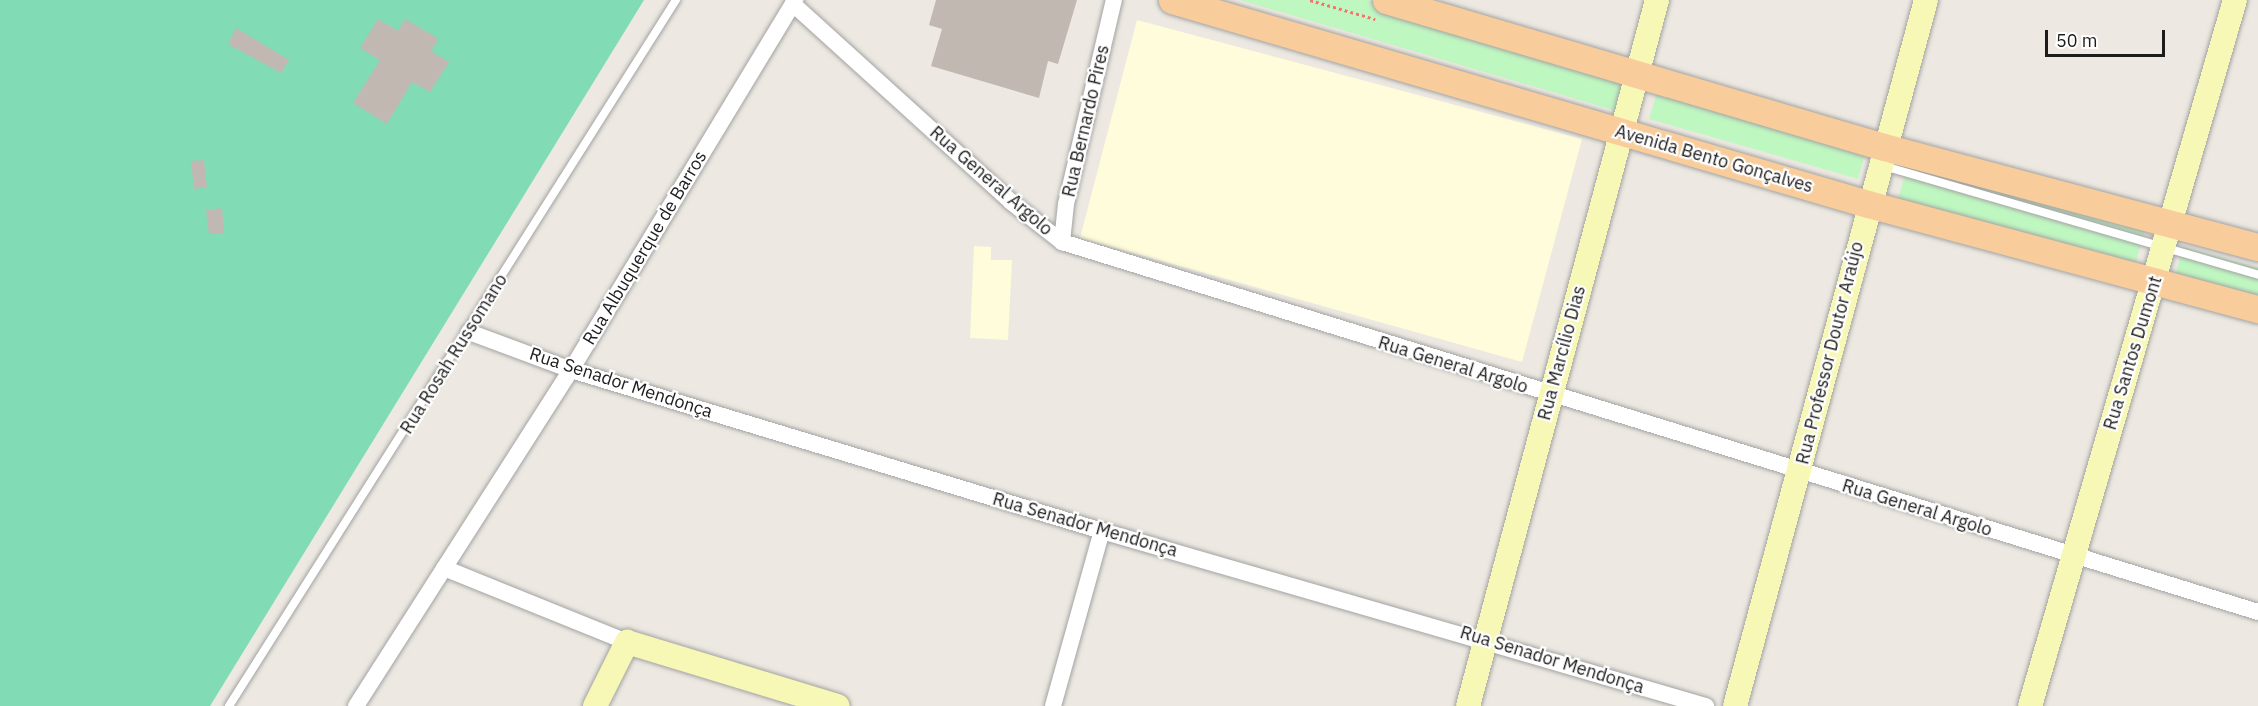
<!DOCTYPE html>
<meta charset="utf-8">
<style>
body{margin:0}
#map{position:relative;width:2258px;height:706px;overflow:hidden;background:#ede9e2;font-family:"IBM Plex Sans",sans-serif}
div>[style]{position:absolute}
.education>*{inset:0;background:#fefcda}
.park>*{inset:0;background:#bff7c1}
.pitch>*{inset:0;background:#81dbb5}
.building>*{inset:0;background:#c2b8b2}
.path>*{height:3px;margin-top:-1.5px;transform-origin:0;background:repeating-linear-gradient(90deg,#f5736b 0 3px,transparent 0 6px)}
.roads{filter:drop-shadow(0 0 2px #a3a3a3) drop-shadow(0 0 2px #a3a3a3)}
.lane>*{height:8px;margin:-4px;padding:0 4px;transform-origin:4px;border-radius:4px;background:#fff}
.street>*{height:16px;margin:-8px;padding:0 8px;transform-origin:8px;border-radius:8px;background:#fff}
.secondary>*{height:24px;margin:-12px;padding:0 12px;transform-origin:12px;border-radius:12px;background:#f7f7b6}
.primary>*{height:27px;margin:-13.5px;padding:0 13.5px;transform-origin:13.5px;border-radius:13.5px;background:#f9cd9b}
span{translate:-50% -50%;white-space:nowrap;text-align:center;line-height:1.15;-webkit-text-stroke:4.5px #fff;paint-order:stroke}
.street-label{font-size:18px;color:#1c1c1c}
.scale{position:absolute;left:2045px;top:30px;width:120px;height:27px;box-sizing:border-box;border:3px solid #1c1c1c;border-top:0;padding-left:8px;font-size:18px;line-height:21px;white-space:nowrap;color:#1c1c1c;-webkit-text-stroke:4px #fff;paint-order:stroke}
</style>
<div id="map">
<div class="education">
<i style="clip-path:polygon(1137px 20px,1582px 139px,1522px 362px,1080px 238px)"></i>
<i style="clip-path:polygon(974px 246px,991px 247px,991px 260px,1012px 260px,1008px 340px,970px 338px)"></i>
</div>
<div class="park">
<i style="clip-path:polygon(1240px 0,1368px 0,1626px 76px,1617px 111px)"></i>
<i style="clip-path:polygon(1659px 86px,1867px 146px,1858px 179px,1649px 119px)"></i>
<i style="clip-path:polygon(1910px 158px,2146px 227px,2134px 268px,1898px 198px)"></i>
<i style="clip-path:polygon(2183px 247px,2258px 268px,2258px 308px,2173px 284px)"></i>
</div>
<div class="pitch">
<i style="clip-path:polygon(0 0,644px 0,210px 706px,0 706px)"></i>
</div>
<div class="building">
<i style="clip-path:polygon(936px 0,1077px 0,1058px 64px,1048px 61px,1039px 98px,931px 66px,942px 29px,929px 25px)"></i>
<i style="clip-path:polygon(378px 19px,398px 31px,405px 19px,439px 39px,431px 51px,449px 62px,430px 92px,412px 82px,387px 124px,353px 103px,380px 60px,360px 48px)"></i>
<i style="clip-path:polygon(236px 28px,289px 60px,281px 73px,228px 44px)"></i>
<i style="clip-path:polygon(204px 160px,207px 187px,194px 189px,191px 161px)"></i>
<i style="clip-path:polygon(222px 208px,224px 233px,209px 234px,206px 210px)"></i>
</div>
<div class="path">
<i style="left:1310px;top:0;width:68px;rotate:16.3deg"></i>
</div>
<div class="roads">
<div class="lane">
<i style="left:1884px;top:166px;width:390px;rotate:16.2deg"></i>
<i style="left:229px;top:706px;width:836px;rotate:-57.66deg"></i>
</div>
<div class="street">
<i style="left:793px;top:4px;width:294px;rotate:42.2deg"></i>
<i style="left:1011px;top:202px;width:65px;rotate:38.1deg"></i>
<i style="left:1062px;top:242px;width:1252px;rotate:17.19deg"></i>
<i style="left:1062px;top:242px;width:38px;rotate:-84deg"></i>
<i style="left:1066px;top:204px;width:210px;rotate:-76.8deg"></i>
<i style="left:469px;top:332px;width:109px;rotate:20.4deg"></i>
<i style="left:571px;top:370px;width:555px;rotate:16.87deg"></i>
<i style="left:1102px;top:531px;width:629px;rotate:16.16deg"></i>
<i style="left:444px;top:568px;width:197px;rotate:22deg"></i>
<i style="left:356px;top:706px;width:399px;rotate:-57.4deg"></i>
<i style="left:571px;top:370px;width:433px;rotate:-58.8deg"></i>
<i style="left:1053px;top:706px;width:182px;rotate:-74.4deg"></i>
</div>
<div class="secondary">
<i style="left:595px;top:706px;width:72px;rotate:-63.4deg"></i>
<i style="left:627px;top:642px;width:220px;rotate:16.9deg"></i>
<i style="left:1468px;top:706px;width:731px;rotate:-75.01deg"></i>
<i style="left:1735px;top:706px;width:731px;rotate:-74.86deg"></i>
<i style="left:2030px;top:706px;width:735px;rotate:-73.81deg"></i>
</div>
<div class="primary">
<i style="left:1172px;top:0;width:725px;rotate:16.34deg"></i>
<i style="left:1868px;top:204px;width:404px;rotate:15.1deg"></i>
<i style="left:1386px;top:0;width:519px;rotate:16.45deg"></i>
<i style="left:1884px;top:147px;width:387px;rotate:15deg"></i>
</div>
</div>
<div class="street-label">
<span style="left:1086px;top:121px;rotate:-77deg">Rua Bernardo Pires</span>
<span style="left:1714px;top:159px;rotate:16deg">Avenida Bento Gonçalves</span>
<span style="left:991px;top:181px;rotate:41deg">Rua General Argolo</span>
<span style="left:645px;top:248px;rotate:-59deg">Rua Albuquerque de Barros</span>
<span style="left:1562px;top:353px;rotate:-75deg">Rua Marcílio Dias</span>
<span style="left:1830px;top:353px;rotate:-76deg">Rua Professor Doutor Araújo</span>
<span style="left:2133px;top:353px;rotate:-73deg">Rua Santos Dumont</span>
<span style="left:454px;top:354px;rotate:-58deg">Rua Rosah Russomano</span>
<span style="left:1453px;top:365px;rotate:17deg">Rua General Argolo</span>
<span style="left:621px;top:383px;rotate:18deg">Rua Senador Mendonça</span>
<span style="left:1917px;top:508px;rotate:17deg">Rua General Argolo</span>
<span style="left:1085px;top:525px;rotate:16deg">Rua Senador Mendonça</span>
<span style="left:1552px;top:660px;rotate:17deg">Rua Senador Mendonça</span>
</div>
<div class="scale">50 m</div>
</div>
